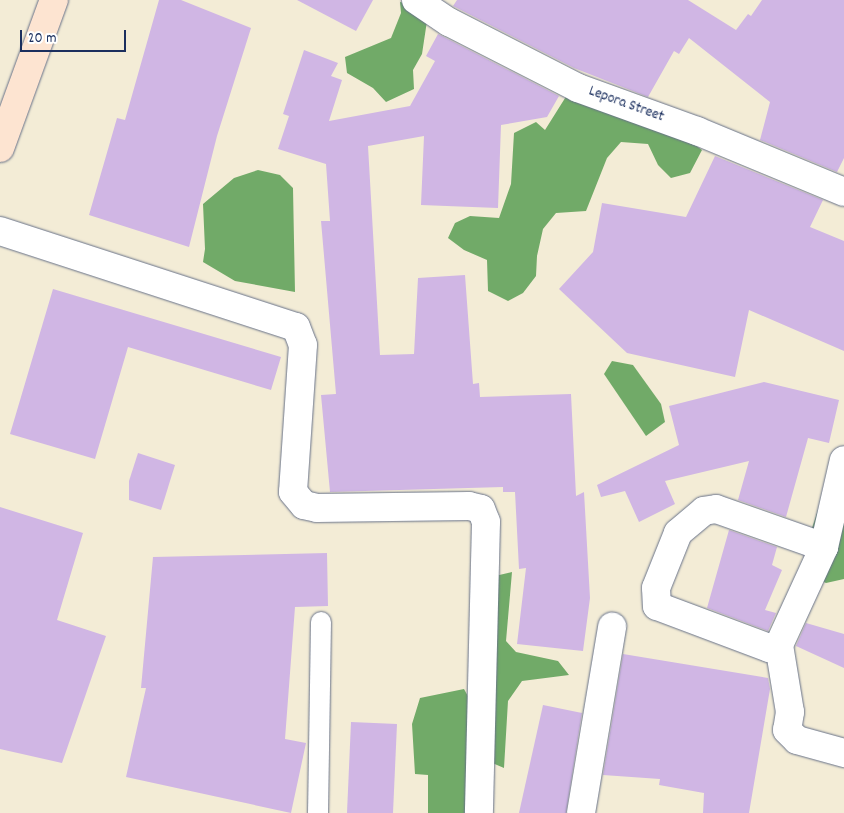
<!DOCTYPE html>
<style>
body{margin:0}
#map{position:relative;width:844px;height:813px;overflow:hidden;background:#f3ecd6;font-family:Dekko,sans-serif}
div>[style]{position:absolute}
.forest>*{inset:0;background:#71aa68}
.building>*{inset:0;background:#d0b6e4}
.roads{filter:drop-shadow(0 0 1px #677188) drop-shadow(0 0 1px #677188)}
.lane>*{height:20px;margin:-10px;padding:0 10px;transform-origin:10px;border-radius:10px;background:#fff}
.street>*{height:28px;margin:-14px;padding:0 14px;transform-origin:14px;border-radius:14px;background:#fff}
.secondary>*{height:28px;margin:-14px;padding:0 14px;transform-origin:14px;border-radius:14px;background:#fde4d1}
span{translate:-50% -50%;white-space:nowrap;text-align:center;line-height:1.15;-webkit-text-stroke:4.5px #fff;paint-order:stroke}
.street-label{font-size:15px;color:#1b2f5e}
.scale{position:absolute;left:20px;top:30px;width:106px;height:22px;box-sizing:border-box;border:2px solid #1b2f5e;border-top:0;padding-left:6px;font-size:15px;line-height:18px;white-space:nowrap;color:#1b2f5e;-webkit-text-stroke:4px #fff;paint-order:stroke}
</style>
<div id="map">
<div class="forest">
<i style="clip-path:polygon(400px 2px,412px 5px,427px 21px,422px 54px,413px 70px,414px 89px,386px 102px,373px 88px,347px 73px,345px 57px,391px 38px,401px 13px)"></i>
<i style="clip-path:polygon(567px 95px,691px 142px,702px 150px,690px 173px,671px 178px,658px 165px,648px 144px,621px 142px,607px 158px,586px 211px,556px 213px,543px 229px,537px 256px,536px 276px,523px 293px,508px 301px,488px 291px,487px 260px,464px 250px,448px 238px,455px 223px,470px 216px,499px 218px,511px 184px,514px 133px,536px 122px,545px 130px)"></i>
<i style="clip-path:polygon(258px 170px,280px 175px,293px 188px,295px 292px,235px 281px,203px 262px,205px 249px,203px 204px,234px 178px)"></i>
<i style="clip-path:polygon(612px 361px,633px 365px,661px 404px,665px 422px,646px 436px,604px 374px)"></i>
<i style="clip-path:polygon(844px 485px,844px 579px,826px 583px,811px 576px,804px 552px,821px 501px)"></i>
<i style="clip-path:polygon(512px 572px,506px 641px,516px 652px,558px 661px,569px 675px,522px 681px,508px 701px,504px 768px,490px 762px,495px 576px)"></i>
<i style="clip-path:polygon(464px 689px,470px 700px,468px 813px,428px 813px,428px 775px,415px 774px,412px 724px,420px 698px)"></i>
</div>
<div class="building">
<i style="clip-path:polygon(159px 0,181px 0,251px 28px,217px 136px,189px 247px,89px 215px,117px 118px,125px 120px)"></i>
<i style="clip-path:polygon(297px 0,373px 0,356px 31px)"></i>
<i style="clip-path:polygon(457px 0,688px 0,736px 30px,748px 14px,751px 16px,762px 0,844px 0,844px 158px,837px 172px,760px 140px,770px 102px,689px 38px,679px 54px,674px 51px,648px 97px,574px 68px,457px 8px,453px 6px)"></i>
<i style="clip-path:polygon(438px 34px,559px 96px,547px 117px,501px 125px,498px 208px,421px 205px,424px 136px,368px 146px,380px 355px,414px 354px,418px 278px,465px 275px,473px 384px,479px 383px,480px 397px,571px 394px,576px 496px,584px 492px,590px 598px,583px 651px,517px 644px,526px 568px,519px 569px,515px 492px,503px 492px,503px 487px,330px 492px,321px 395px,336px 394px,321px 221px,330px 221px,326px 164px,278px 149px,289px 116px,283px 114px,304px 50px,338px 63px,331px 76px,342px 80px,329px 121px,410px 106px,435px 61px,426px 56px)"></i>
<i style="clip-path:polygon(715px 156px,823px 200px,810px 227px,844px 241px,844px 351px,749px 310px,735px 377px,627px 353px,559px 289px,593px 252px,602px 203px,686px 217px)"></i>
<i style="clip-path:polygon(53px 289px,281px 357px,271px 390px,128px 347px,95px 459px,10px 434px)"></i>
<i style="clip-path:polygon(764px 382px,839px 400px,829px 443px,808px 438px,786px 517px,738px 500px,749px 461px,665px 481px,675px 504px,639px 522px,625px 491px,601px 497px,597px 485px,679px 445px,669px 406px)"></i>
<i style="clip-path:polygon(138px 453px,175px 465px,161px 510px,129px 500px,129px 481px)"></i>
<i style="clip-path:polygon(0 507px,83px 533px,57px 620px,106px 636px,62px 763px,0 749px)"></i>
<i style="clip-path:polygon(729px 530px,777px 547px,772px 565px,782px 570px,765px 610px,776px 613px,768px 631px,707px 608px)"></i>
<i style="clip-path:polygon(327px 553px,328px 606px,295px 607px,285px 739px,306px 743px,291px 813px,126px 777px,146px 688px,141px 688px,153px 557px)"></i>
<i style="clip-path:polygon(806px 623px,844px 634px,844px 668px,796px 646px)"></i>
<i style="clip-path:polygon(623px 654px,768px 678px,770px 689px,749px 813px,703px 813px,704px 793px,659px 785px,660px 779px,603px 775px)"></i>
<i style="clip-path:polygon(543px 705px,582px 713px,566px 813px,519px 813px)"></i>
<i style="clip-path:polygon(351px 722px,397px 724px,393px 813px,347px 813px)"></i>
</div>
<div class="roads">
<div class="lane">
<i style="left:318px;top:813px;width:191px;rotate:-89.1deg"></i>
</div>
<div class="street">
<i style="left:416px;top:0;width:40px;rotate:34deg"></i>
<i style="left:449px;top:22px;width:145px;rotate:27.1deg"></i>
<i style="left:578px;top:88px;width:127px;rotate:19.9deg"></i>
<i style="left:697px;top:131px;width:159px;rotate:22.5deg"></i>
<i style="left:0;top:231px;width:311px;rotate:18deg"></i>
<i style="left:296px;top:327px;width:19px;rotate:69deg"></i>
<i style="left:303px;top:345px;width:147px;rotate:93.9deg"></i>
<i style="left:293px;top:492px;width:17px;rotate:50deg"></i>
<i style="left:304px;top:505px;width:13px;rotate:13deg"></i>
<i style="left:317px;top:508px;width:152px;rotate:-0.8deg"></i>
<i style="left:469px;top:506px;width:12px;rotate:14deg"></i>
<i style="left:481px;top:509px;width:14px;rotate:69deg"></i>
<i style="left:486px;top:522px;width:291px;rotate:91.4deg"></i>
<i style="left:824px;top:547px;width:114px;rotate:-160.6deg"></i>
<i style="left:716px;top:509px;width:12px;rotate:171deg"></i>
<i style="left:704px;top:511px;width:34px;rotate:140deg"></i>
<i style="left:678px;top:533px;width:59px;rotate:111.8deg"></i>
<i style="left:656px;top:588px;width:18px;rotate:87deg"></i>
<i style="left:657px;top:606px;width:120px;rotate:20.6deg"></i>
<i style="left:769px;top:648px;width:10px;rotate:-17deg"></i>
<i style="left:779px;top:645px;width:108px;rotate:-65.3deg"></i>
<i style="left:824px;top:547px;width:89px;rotate:-77.1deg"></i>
<i style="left:779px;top:645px;width:68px;rotate:80.7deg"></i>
<i style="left:790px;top:712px;width:18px;rotate:99deg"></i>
<i style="left:787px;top:730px;width:14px;rotate:45deg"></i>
<i style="left:797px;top:740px;width:49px;rotate:15.5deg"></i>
<i style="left:581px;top:813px;width:189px;rotate:-80.5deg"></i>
</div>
<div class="secondary">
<i style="left:0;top:148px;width:158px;rotate:-70deg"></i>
</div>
</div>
<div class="street-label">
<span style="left:626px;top:105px;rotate:20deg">Lepora Street</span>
</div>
<div class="scale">20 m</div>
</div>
